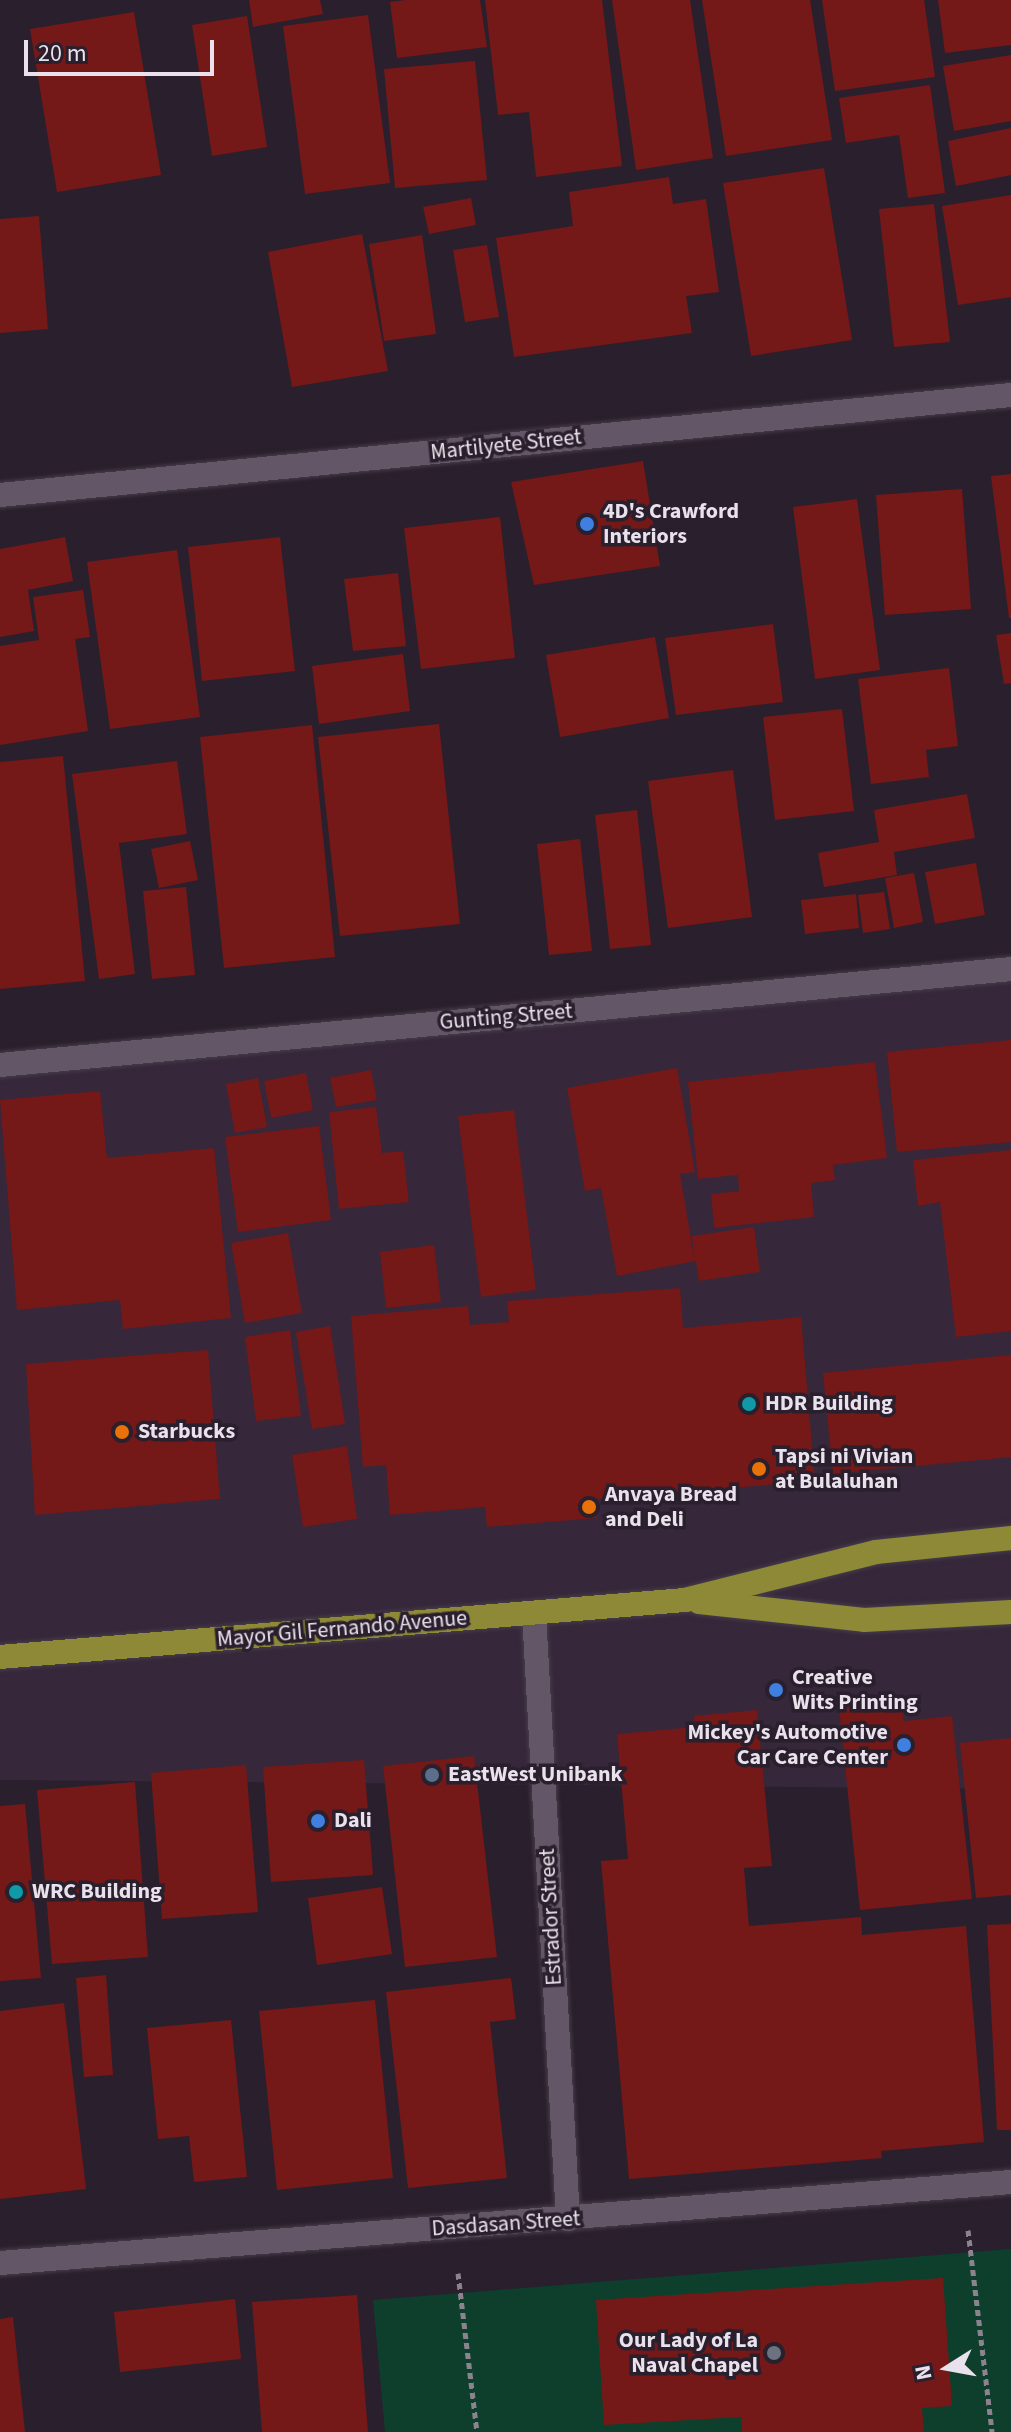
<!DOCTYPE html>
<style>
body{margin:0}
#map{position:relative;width:1011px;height:2432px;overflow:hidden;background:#2a1f2d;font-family:"Source Sans 3",sans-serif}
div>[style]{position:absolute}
.built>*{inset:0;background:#36273a}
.green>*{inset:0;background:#0d3f2c}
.building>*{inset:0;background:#751818}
.path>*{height:5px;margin-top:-2.5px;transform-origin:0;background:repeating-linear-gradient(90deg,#8c838f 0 6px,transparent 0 10px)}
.roads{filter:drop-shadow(0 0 2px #463d49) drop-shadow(0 0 2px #463d49)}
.minor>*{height:24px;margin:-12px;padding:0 12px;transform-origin:12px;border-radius:12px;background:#635767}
.major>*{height:24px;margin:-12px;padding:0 12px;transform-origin:12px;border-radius:12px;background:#8d8937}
.dots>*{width:22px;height:22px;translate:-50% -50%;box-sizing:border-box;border:4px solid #2a1f2d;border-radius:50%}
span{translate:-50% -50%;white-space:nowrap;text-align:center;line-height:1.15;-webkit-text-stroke:7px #2a1f2d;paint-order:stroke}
.street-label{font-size:22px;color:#e9e2ec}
.poi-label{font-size:22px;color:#e9e2ec;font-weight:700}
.left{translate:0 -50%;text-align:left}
.right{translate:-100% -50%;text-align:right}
.north{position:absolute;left:907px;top:2328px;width:80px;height:80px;-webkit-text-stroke:6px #2a1f2d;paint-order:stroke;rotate:259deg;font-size:22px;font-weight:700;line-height:32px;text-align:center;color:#e9e2ec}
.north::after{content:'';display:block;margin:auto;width:28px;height:36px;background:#e9e2ec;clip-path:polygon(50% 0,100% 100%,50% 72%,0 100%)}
.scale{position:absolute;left:24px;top:40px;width:190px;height:36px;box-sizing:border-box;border:4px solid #e9e2ec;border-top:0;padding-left:10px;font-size:24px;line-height:28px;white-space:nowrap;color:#e9e2ec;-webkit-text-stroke:6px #2a1f2d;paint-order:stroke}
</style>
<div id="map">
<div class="built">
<i style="clip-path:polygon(1011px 979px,1011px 1789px,0 1780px,0 1070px)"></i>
</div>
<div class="green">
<i style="clip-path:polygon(1011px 2249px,1011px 2432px,385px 2432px,373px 2300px)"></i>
</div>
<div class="building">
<i style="clip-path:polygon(249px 0,320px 0,323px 14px,253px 27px)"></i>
<i style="clip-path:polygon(406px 0,480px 0,487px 47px,397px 58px,390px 2px)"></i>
<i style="clip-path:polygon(485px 0,602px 0,622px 166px,536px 177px,529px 112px,498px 115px)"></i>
<i style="clip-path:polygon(612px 0,690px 0,713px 158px,636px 170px)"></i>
<i style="clip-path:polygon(702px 0,810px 0,832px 140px,726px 156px)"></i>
<i style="clip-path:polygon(822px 0,924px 0,935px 77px,835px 91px)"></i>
<i style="clip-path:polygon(938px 0,1011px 0,1011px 45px,945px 53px)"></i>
<i style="clip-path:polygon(134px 12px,161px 175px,57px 192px,30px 29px)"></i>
<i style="clip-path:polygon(368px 15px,390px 183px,305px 194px,283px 26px)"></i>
<i style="clip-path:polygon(247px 16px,267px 147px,212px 156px,192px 25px)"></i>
<i style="clip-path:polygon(1011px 55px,1011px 121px,954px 131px,943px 66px)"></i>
<i style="clip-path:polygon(475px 61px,487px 180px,395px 188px,384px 69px)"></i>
<i style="clip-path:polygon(930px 85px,945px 193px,908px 198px,899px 135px,846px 143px,839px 98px)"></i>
<i style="clip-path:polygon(1011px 128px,1011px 175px,956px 186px,948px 141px)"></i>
<i style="clip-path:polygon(824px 168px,852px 340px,751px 356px,723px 183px)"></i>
<i style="clip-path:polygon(669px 177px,673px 204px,706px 199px,719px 292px,686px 296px,692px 333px,514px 357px,496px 238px,573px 226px,569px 192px)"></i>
<i style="clip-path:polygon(1011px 195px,1011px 297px,958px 305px,942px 206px)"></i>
<i style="clip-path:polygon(471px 198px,476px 225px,429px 234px,423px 207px)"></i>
<i style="clip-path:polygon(934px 204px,950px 342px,894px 347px,879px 209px)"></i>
<i style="clip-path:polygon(39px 216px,48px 329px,0 333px,0 219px)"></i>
<i style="clip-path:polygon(362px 234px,388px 371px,292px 387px,268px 252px)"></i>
<i style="clip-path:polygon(422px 235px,436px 334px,384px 341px,369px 244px)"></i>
<i style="clip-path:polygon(487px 245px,499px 317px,465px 322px,453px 250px)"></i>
<i style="clip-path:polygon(643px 461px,660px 566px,534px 585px,511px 482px)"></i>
<i style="clip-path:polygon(1011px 474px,1011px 618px,1009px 618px,991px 476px)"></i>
<i style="clip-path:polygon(962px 489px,971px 609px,885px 615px,876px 495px)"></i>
<i style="clip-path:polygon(857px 499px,880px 670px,815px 679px,793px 507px)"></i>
<i style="clip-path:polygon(500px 517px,515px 658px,421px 669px,404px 528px)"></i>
<i style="clip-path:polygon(65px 537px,73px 581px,28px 590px,34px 631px,0 637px,0 549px)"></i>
<i style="clip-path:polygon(280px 537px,295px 671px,202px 681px,188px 547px)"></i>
<i style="clip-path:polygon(177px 550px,200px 717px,110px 729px,87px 562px)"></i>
<i style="clip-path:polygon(398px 573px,406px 646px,353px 651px,344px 579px)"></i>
<i style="clip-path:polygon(83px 590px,90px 637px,75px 639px,88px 731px,0 745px,0 646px,39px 640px,33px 597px)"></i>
<i style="clip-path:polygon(773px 624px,783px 702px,676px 715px,665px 638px)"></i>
<i style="clip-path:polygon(1011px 633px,1011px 683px,1004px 684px,996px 635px)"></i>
<i style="clip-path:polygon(655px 637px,669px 718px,560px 737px,546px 655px)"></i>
<i style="clip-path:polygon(403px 654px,410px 711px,319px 724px,312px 666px)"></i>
<i style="clip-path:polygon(949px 668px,958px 746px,926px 750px,929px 777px,871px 784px,858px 679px)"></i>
<i style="clip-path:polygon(842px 709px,854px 811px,775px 820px,763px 717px)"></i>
<i style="clip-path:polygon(439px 724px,460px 924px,340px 936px,318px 737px)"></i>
<i style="clip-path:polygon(312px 725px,335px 957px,224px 968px,200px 737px)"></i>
<i style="clip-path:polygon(63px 756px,85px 981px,0 989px,0 762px)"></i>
<i style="clip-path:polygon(177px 761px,187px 834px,119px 843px,135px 974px,99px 979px,72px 774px)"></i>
<i style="clip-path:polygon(733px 770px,752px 917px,668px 928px,648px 781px)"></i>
<i style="clip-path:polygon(967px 794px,975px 838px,894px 852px,897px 875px,824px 887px,818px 853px,879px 842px,874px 810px)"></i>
<i style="clip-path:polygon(637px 810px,651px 945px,610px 949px,595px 815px)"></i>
<i style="clip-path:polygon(580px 839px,592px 951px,549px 955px,537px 844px)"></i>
<i style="clip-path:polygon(190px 841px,198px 880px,159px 888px,151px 849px)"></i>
<i style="clip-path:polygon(976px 863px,985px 915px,935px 924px,925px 872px)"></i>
<i style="clip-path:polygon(914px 873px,923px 922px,894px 928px,885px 878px)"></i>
<i style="clip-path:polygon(186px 887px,195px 975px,152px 979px,143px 891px)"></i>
<i style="clip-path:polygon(884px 892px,890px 929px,863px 933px,858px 895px)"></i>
<i style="clip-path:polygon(856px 894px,859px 928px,805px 934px,801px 900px)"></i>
<i style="clip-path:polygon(1011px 1040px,1011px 1142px,897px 1152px,887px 1052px)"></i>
<i style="clip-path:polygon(875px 1062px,887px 1158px,833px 1165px,835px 1180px,811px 1183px,814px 1217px,714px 1228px,711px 1194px,739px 1191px,738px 1175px,698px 1179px,688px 1082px)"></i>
<i style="clip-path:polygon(677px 1068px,695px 1172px,680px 1174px,694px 1257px,692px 1236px,754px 1227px,760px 1272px,699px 1281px,696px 1261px,617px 1276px,601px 1188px,585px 1191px,567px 1088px)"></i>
<i style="clip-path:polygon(371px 1070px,377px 1100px,336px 1107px,330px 1078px)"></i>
<i style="clip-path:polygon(306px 1073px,313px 1110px,271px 1118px,264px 1081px)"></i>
<i style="clip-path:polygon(258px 1078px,267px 1127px,235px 1133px,226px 1084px)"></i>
<i style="clip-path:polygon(100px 1091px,107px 1158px,214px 1148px,231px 1318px,123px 1329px,120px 1300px,17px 1310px,0 1100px)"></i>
<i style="clip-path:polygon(376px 1107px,382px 1153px,403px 1151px,409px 1202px,339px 1209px,329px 1112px)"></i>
<i style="clip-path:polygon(514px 1110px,536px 1290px,481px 1297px,458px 1116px)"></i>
<i style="clip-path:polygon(319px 1126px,331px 1220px,238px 1232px,225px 1137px)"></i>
<i style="clip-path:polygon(1011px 1150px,1011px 1331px,956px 1337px,940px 1202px,918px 1206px,913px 1160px)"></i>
<i style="clip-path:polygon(288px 1233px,302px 1313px,245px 1323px,231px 1243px)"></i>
<i style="clip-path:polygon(434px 1245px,441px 1302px,386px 1308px,380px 1252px)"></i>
<i style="clip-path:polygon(680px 1288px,683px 1328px,801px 1317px,815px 1481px,595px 1499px,597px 1518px,487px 1527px,485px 1507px,390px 1515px,386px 1465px,363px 1467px,351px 1316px,468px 1306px,470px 1325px,509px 1322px,507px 1301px)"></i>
<i style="clip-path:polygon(330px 1326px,345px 1424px,312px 1429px,296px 1332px)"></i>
<i style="clip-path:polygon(290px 1330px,301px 1416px,256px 1421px,245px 1337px)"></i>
<i style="clip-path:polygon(208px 1350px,220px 1499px,35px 1515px,26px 1364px)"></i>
<i style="clip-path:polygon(1011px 1355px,1011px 1457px,833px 1474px,823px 1373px)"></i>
<i style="clip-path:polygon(347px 1446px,357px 1519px,303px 1527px,292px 1455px)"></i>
<i style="clip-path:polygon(901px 1702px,904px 1721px,952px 1716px,972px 1899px,860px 1910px,839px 1708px)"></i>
<i style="clip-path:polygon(757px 1710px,772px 1866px,744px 1868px,749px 1926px,861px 1917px,862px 1935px,966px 1926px,984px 2142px,881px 2151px,882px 2158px,629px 2179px,601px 1861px,628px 1859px,617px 1734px,695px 1727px,694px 1716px)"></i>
<i style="clip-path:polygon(1011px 1738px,1011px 1895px,976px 1898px,960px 1743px)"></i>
<i style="clip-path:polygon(474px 1756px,497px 1957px,405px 1967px,383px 1766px)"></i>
<i style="clip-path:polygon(364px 1760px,373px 1875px,271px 1882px,263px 1767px)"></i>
<i style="clip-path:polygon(246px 1765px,258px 1912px,162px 1919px,151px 1773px)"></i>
<i style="clip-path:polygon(135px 1782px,148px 1957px,52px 1964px,37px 1790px)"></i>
<i style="clip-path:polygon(25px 1804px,41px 1978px,0 1981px,0 1806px)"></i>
<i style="clip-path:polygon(382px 1887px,392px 1954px,317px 1965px,308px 1898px)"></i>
<i style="clip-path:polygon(1011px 1924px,1011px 2130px,997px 2130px,987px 1925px)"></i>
<i style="clip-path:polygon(106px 1975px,113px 2075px,84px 2077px,76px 1978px)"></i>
<i style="clip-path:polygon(511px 1978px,516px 2019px,490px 2022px,507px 2178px,408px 2188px,386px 1992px)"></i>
<i style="clip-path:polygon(375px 2000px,393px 2178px,277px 2190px,259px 2011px)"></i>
<i style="clip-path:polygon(64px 2003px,86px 2189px,0 2199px,0 2011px)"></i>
<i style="clip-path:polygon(231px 2020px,247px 2177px,194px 2182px,189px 2136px,158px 2139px,147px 2028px)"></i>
<i style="clip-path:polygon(943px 2278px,952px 2406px,922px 2408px,924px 2432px,742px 2432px,741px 2417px,604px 2425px,596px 2300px)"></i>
<i style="clip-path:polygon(357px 2295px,368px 2432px,262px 2432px,252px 2302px)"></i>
<i style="clip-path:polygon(235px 2299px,241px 2359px,120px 2372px,114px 2312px)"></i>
<i style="clip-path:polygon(13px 2317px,25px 2432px,0 2432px,0 2319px)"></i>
</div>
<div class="path">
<i style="left:968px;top:2230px;width:203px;rotate:83.2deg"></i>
<i style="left:458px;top:2273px;width:160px;rotate:83.2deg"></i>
</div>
<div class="roads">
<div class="minor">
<i style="left:0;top:495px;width:1016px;rotate:-5.65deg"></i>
<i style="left:0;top:1065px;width:1016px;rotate:-5.42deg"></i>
<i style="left:534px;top:1614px;width:606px;rotate:86.78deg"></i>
<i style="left:0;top:2263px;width:1014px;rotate:-4.58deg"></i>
</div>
<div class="major">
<i style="left:699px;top:1602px;width:166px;rotate:6.2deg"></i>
<i style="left:864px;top:1620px;width:147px;rotate:-3.1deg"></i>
<i style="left:0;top:1657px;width:687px;rotate:-4.76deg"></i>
<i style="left:685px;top:1600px;width:197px;rotate:-14.1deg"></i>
<i style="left:876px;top:1552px;width:136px;rotate:-5.9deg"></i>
</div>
</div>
<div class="dots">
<i style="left:587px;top:524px;background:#3f7fe0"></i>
<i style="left:749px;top:1404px;background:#0f9aa8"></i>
<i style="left:122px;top:1432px;background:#e8710a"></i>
<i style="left:759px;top:1469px;background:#e8710a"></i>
<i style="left:589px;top:1507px;background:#e8710a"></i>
<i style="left:776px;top:1690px;background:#3f7fe0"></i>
<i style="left:904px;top:1745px;background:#3f7fe0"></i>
<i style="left:432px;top:1775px;background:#5c6f8a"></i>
<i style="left:318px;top:1821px;background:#3f7fe0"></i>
<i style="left:16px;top:1892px;background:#0f9aa8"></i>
<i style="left:774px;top:2353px;background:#6b7280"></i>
</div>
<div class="street-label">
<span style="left:506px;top:445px;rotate:-6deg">Martilyete Street</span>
<span style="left:506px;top:1017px;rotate:-5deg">Gunting Street</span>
<span style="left:342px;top:1629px;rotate:-5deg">Mayor Gil Fernando Avenue</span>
<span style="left:551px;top:1917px;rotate:-93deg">Estrador Street</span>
<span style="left:506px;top:2224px;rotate:-4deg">Dasdasan Street</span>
</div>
<div class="poi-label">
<span class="left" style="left:603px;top:524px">4D's Crawford<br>Interiors</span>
<span class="left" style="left:765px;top:1404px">HDR Building</span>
<span class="left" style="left:138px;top:1432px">Starbucks</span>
<span class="left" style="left:775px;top:1469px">Tapsi ni Vivian<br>at Bulaluhan</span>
<span class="left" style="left:605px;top:1507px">Anvaya Bread<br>and Deli</span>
<span class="left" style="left:792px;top:1690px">Creative<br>Wits Printing</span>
<span class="right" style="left:888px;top:1745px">Mickey's Automotive<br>Car Care Center</span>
<span class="left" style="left:448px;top:1775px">EastWest Unibank</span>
<span class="left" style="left:334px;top:1821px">Dali</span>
<span class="left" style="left:32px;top:1892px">WRC Building</span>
<span class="right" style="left:758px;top:2353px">Our Lady of La<br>Naval Chapel</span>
</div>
<div class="north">N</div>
<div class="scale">20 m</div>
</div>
